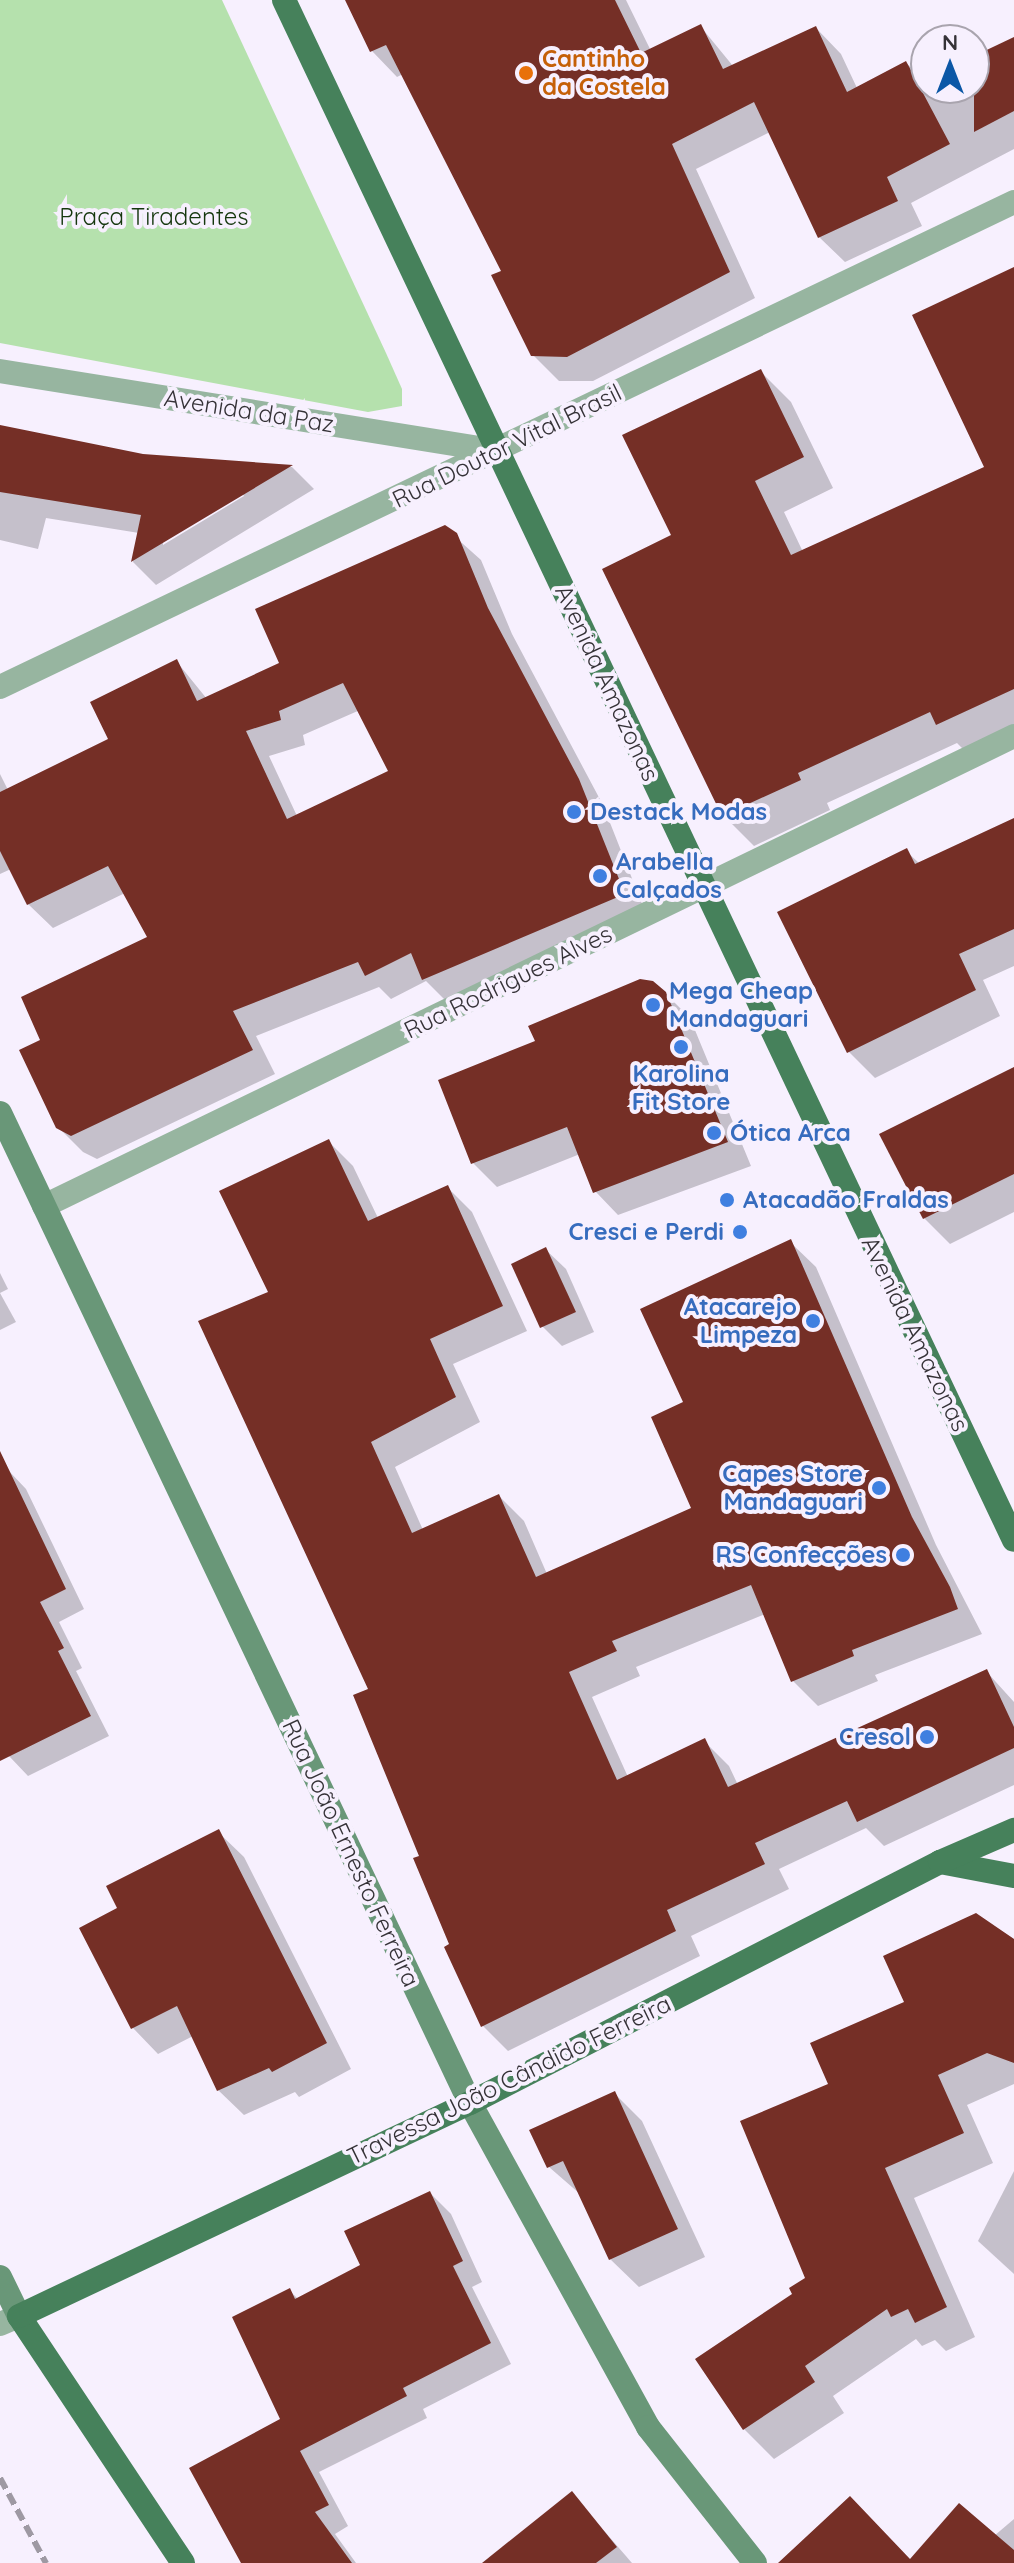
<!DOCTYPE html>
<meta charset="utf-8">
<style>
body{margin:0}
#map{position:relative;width:1014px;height:2563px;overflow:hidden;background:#f7f0fe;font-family:Quicksand,sans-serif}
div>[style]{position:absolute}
.green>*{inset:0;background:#b5e1ad}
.shadow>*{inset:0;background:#0003}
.building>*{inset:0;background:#752f26}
.street>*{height:24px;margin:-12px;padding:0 12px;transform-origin:12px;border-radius:12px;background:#97b5a0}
.secondary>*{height:24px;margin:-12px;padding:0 12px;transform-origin:12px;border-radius:12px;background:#699778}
.primary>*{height:24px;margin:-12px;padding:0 12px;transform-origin:12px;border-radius:12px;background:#46815b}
.rail>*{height:6px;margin-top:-3px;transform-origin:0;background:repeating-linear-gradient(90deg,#9e99a3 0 12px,transparent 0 18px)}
.dots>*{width:22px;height:22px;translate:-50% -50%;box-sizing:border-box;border:4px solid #f7f0fe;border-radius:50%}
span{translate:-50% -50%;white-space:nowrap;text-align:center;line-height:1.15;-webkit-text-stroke:8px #f7f0fe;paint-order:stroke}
.food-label{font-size:24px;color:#c56008;font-weight:700}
.left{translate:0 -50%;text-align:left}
.park-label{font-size:24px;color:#15370e}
.street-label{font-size:24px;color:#353237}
.shop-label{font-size:24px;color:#366cbe;font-weight:700}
.right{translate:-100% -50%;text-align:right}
.north{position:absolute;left:910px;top:24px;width:80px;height:80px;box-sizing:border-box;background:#f7f0fe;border:2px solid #a9a4ae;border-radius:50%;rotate:0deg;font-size:22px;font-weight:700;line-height:32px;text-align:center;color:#353237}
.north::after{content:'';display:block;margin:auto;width:28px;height:36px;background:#0c57a6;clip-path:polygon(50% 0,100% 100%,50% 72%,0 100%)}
</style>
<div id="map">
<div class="green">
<i style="clip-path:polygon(0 0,222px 0,386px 353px,402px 389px,402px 406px,368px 412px,0 343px)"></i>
</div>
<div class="shadow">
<i style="clip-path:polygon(347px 0,626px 0,651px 51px,701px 27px,733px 66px,816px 28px,841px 54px,857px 88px,906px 63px,926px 80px,926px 88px,974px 88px,974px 58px,1014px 40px,1014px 149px,911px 203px,922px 226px,845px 262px,819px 237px,770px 132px,696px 169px,755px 298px,593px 381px,559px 381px,533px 355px,504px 272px,403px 74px,397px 77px,372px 51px)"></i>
<i style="clip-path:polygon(1014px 270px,1014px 733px,968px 754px,957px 743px,827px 803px,830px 810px,754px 846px,723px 815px,673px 536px,761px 372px,791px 402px,833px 488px,784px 512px,803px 552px,986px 468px)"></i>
<i style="clip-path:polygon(evenodd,0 429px,143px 456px,292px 467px,314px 489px,156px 585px,133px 562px,139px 533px,46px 518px,38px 549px,0 540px,0 429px,242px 493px,244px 496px,163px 545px,163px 541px,242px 493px)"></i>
<i style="clip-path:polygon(evenodd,444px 527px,481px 560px,512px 634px,603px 805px,648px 919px,448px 1003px,426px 981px,391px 999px,379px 987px,256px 1036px,275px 1074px,97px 1159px,83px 1152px,58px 1127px,43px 1040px,150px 938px,125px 893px,53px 928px,28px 904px,11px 869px,0 874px,0 774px,8px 790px,111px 740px,177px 662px,207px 699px,282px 664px,257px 610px,444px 527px,360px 710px,391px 772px,297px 816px,269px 756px,305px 745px,303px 735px,360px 710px)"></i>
<i style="clip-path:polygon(1014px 820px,1014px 966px,983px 980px,1000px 1016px,875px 1078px,849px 1052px,906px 851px,920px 864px)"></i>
<i style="clip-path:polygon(665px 993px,690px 1018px,751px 1166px,618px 1215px,595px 1191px,580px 1154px,497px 1187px,473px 1163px,440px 1081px)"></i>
<i style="clip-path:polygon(1014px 1069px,1014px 1212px,950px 1244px,924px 1218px)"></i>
<i style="clip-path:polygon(328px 1141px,353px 1166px,378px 1218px,447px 1187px,472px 1212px,527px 1331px,453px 1364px,480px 1422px,395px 1467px,423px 1530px,499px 1496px,524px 1521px,547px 1574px,694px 1509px,685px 1403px,790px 1242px,816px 1267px,936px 1545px,982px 1634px,875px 1675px,878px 1681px,818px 1706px,793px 1681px,765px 1614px,636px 1667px,640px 1676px,592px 1697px,628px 1777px,704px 1741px,729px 1766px,738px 1785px,986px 1671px,1014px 1702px,1014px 1785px,884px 1846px,866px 1828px,779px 1869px,789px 1889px,691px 1936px,700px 1956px,508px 2051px,483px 2026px,422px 1857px,371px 1690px,271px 1293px)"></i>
<i style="clip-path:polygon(546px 1250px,566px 1269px,594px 1332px,562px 1346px,542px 1326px)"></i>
<i style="clip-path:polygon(0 1273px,8px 1289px,0 1293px)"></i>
<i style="clip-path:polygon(0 1293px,16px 1322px,0 1330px)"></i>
<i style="clip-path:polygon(7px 1469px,26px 1489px,84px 1609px,59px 1622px,82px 1668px,76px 1671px,109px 1736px,28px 1776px,9px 1756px,0 1738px,0 1472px)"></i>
<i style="clip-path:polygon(218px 1832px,244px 1857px,351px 2069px,299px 2097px,295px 2092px,244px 2115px,218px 2090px,193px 2036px,158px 2054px,133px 2028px,120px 1909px)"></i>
<i style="clip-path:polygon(976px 1915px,1014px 1939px,1014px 2084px,967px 2105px,993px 2163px,914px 2198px,975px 2337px,946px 2351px,935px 2340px,922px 2346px,916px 2339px,833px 2396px,844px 2413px,774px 2459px,744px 2429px,795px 2295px,807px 2279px,830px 2085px,907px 2003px)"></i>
<i style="clip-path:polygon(614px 2093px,642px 2121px,705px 2257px,639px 2287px,610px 2259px,580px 2194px,549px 2167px)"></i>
<i style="clip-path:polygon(1014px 2171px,1014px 2274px,978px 2241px)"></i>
<i style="clip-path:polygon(430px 2193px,451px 2214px,482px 2282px,472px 2287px,511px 2364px,423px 2409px,427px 2418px,319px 2472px,348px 2526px,335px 2534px,356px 2563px,248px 2563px,282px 2420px,290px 2291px,298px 2299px,362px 2266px)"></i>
<i style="clip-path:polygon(572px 2494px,632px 2563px,485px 2563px)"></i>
<i style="clip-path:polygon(1014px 2519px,1014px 2563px,781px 2563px,910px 2561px,994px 2536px)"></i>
</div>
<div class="building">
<i style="clip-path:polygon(345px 0,615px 0,641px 53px,701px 24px,723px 69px,816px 26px,847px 92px,906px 61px,950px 144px,887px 177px,898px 201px,818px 238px,754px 102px,672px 144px,730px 272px,567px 357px,531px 356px,491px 275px,501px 271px,386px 45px,370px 52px)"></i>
<i style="clip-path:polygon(1014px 37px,1014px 111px,974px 132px,974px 56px)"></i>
<i style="clip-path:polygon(1014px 267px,1014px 689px,936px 725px,930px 712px,798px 773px,801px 780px,722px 816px,602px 569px,671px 535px,622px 435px,761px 369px,804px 457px,755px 481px,791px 555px,984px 467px,912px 315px)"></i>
<i style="clip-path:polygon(0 425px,143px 454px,293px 465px,131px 562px,141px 515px,0 492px)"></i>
<i style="clip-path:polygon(evenodd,445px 525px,457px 533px,488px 608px,579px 779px,625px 894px,422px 980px,411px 953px,365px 976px,358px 962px,233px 1011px,253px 1050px,71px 1136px,56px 1128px,19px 1050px,40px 1040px,21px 997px,147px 937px,108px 866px,27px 905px,0 851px,0 792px,108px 739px,90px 702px,177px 659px,197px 701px,279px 663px,255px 609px,445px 525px,343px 683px,388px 771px,287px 819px,246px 731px,281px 720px,279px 711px,343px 683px)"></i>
<i style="clip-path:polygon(1014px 818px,1014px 929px,959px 954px,976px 990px,847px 1053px,777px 912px,907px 848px,915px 864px)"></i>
<i style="clip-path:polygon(640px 979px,653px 981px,666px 992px,728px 1142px,593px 1193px,567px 1127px,471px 1164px,438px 1080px,535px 1041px,528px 1026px)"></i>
<i style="clip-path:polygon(1014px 1067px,1014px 1174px,923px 1219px,879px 1134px)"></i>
<i style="clip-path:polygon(329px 1139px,368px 1221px,448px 1185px,503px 1306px,430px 1339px,456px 1397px,371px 1442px,412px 1533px,499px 1494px,536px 1577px,691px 1508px,651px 1417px,683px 1402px,640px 1309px,791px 1239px,912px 1517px,950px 1587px,958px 1609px,852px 1650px,854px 1656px,791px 1682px,751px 1585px,612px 1641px,617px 1651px,569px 1672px,617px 1780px,705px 1738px,728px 1787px,987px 1669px,1014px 1727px,1014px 1748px,857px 1822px,847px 1801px,755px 1843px,765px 1864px,667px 1910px,676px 1931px,481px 2027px,444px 1947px,449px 1944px,413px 1858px,419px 1856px,353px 1695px,368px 1689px,198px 1321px,268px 1292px,219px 1191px)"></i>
<i style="clip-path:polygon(546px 1247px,576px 1312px,540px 1328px,511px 1264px)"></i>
<i style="clip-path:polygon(0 1451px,66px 1589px,40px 1602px,64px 1648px,58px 1651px,91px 1716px,0 1761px)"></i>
<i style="clip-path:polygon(219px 1829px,327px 2043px,272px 2072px,269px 2068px,217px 2091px,177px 2006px,131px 2029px,79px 1928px,117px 1908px,106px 1886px)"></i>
<i style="clip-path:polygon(976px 1913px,1014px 1939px,1014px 2063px,987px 2053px,938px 2075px,964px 2133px,885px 2168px,947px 2307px,915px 2323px,908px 2309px,891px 2317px,887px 2309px,805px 2366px,815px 2382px,743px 2430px,695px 2359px,792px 2294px,789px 2288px,805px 2278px,740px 2121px,828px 2084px,810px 2043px,904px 2002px,883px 1956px)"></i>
<i style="clip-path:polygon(615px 2091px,678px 2229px,609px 2260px,563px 2161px,547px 2168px,529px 2130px)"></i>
<i style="clip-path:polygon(430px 2191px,463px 2261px,453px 2266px,491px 2343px,403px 2388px,407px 2396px,300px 2451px,329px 2505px,315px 2512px,352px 2563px,241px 2563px,189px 2468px,280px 2419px,232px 2317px,290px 2288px,295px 2299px,360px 2265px,344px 2231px)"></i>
<i style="clip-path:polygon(572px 2491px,617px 2547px,596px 2563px,482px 2563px)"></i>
<i style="clip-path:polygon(850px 2496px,910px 2559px,959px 2503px,1014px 2550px,1014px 2563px,778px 2563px)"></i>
</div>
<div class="street">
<i style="left:0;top:371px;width:503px;rotate:9.14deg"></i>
<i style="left:0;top:687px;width:1124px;rotate:-25.56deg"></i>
<i style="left:44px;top:1206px;width:1078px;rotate:-25.85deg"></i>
<i style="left:0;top:2324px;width:21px;rotate:-23deg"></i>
</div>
<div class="secondary">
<i style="left:0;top:1113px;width:1096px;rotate:64.6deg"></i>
<i style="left:470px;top:2103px;width:370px;rotate:61.2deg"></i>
<i style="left:648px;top:2427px;width:173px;rotate:51.8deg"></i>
<i style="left:0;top:2277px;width:43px;rotate:64deg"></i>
</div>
<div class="primary">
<i style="left:284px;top:0;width:1704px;rotate:64.64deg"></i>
<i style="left:940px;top:1862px;width:75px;rotate:10.7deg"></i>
<i style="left:183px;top:2563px;width:296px;rotate:-123.6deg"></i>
<i style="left:19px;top:2316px;width:499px;rotate:-25.3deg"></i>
<i style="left:470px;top:2103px;width:528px;rotate:-27.15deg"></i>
<i style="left:940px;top:1862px;width:81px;rotate:-23.4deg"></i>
</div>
<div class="rail">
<i style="left:0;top:2478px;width:97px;rotate:61.6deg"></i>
</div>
<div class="dots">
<i style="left:526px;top:73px;background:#e8710a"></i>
<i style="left:574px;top:812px;background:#3f7fe0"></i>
<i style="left:600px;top:876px;background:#3f7fe0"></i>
<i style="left:653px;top:1005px;background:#3f7fe0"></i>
<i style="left:681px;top:1047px;background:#3f7fe0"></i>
<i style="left:714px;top:1133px;background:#3f7fe0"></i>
<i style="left:727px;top:1200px;background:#3f7fe0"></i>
<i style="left:740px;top:1232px;background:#3f7fe0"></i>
<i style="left:813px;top:1321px;background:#3f7fe0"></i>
<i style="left:879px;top:1488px;background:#3f7fe0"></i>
<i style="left:903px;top:1555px;background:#3f7fe0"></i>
<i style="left:927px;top:1737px;background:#3f7fe0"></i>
</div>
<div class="food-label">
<span class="left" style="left:542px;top:73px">Cantinho<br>da Costela</span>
</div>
<div class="park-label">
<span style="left:154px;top:217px">Praça Tiradentes</span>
</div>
<div class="street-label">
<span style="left:249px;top:411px;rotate:9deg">Avenida da Paz</span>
<span style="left:507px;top:446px;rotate:-26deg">Rua Doutor Vital Brasil</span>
<span style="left:607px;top:683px;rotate:65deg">Avenida Amazonas</span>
<span style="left:508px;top:982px;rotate:-26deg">Rua Rodrigues Alves</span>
<span style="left:915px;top:1334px;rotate:64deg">Avenida Amazonas</span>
<span style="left:351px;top:1853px;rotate:65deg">Rua João Ernesto Ferreira</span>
<span style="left:509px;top:2080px;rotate:-26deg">Travessa João Cândido Ferreira</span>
</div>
<div class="shop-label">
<span class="left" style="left:590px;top:812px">Destack Modas</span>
<span class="left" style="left:616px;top:876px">Arabella<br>Calçados</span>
<span class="left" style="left:669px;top:1005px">Mega Cheap<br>Mandaguari</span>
<span style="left:681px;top:1088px">Karolina<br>Fit Store</span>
<span class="left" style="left:730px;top:1133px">Ótica Arca</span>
<span class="left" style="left:743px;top:1200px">Atacadão Fraldas</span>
<span class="right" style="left:724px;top:1232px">Cresci e Perdi</span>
<span class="right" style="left:797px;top:1321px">Atacarejo<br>Limpeza</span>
<span class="right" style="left:863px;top:1488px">Capes Store<br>Mandaguari</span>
<span class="right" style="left:887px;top:1555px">RS Confecções</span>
<span class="right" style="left:911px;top:1737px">Cresol</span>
</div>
<div class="north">N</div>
</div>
